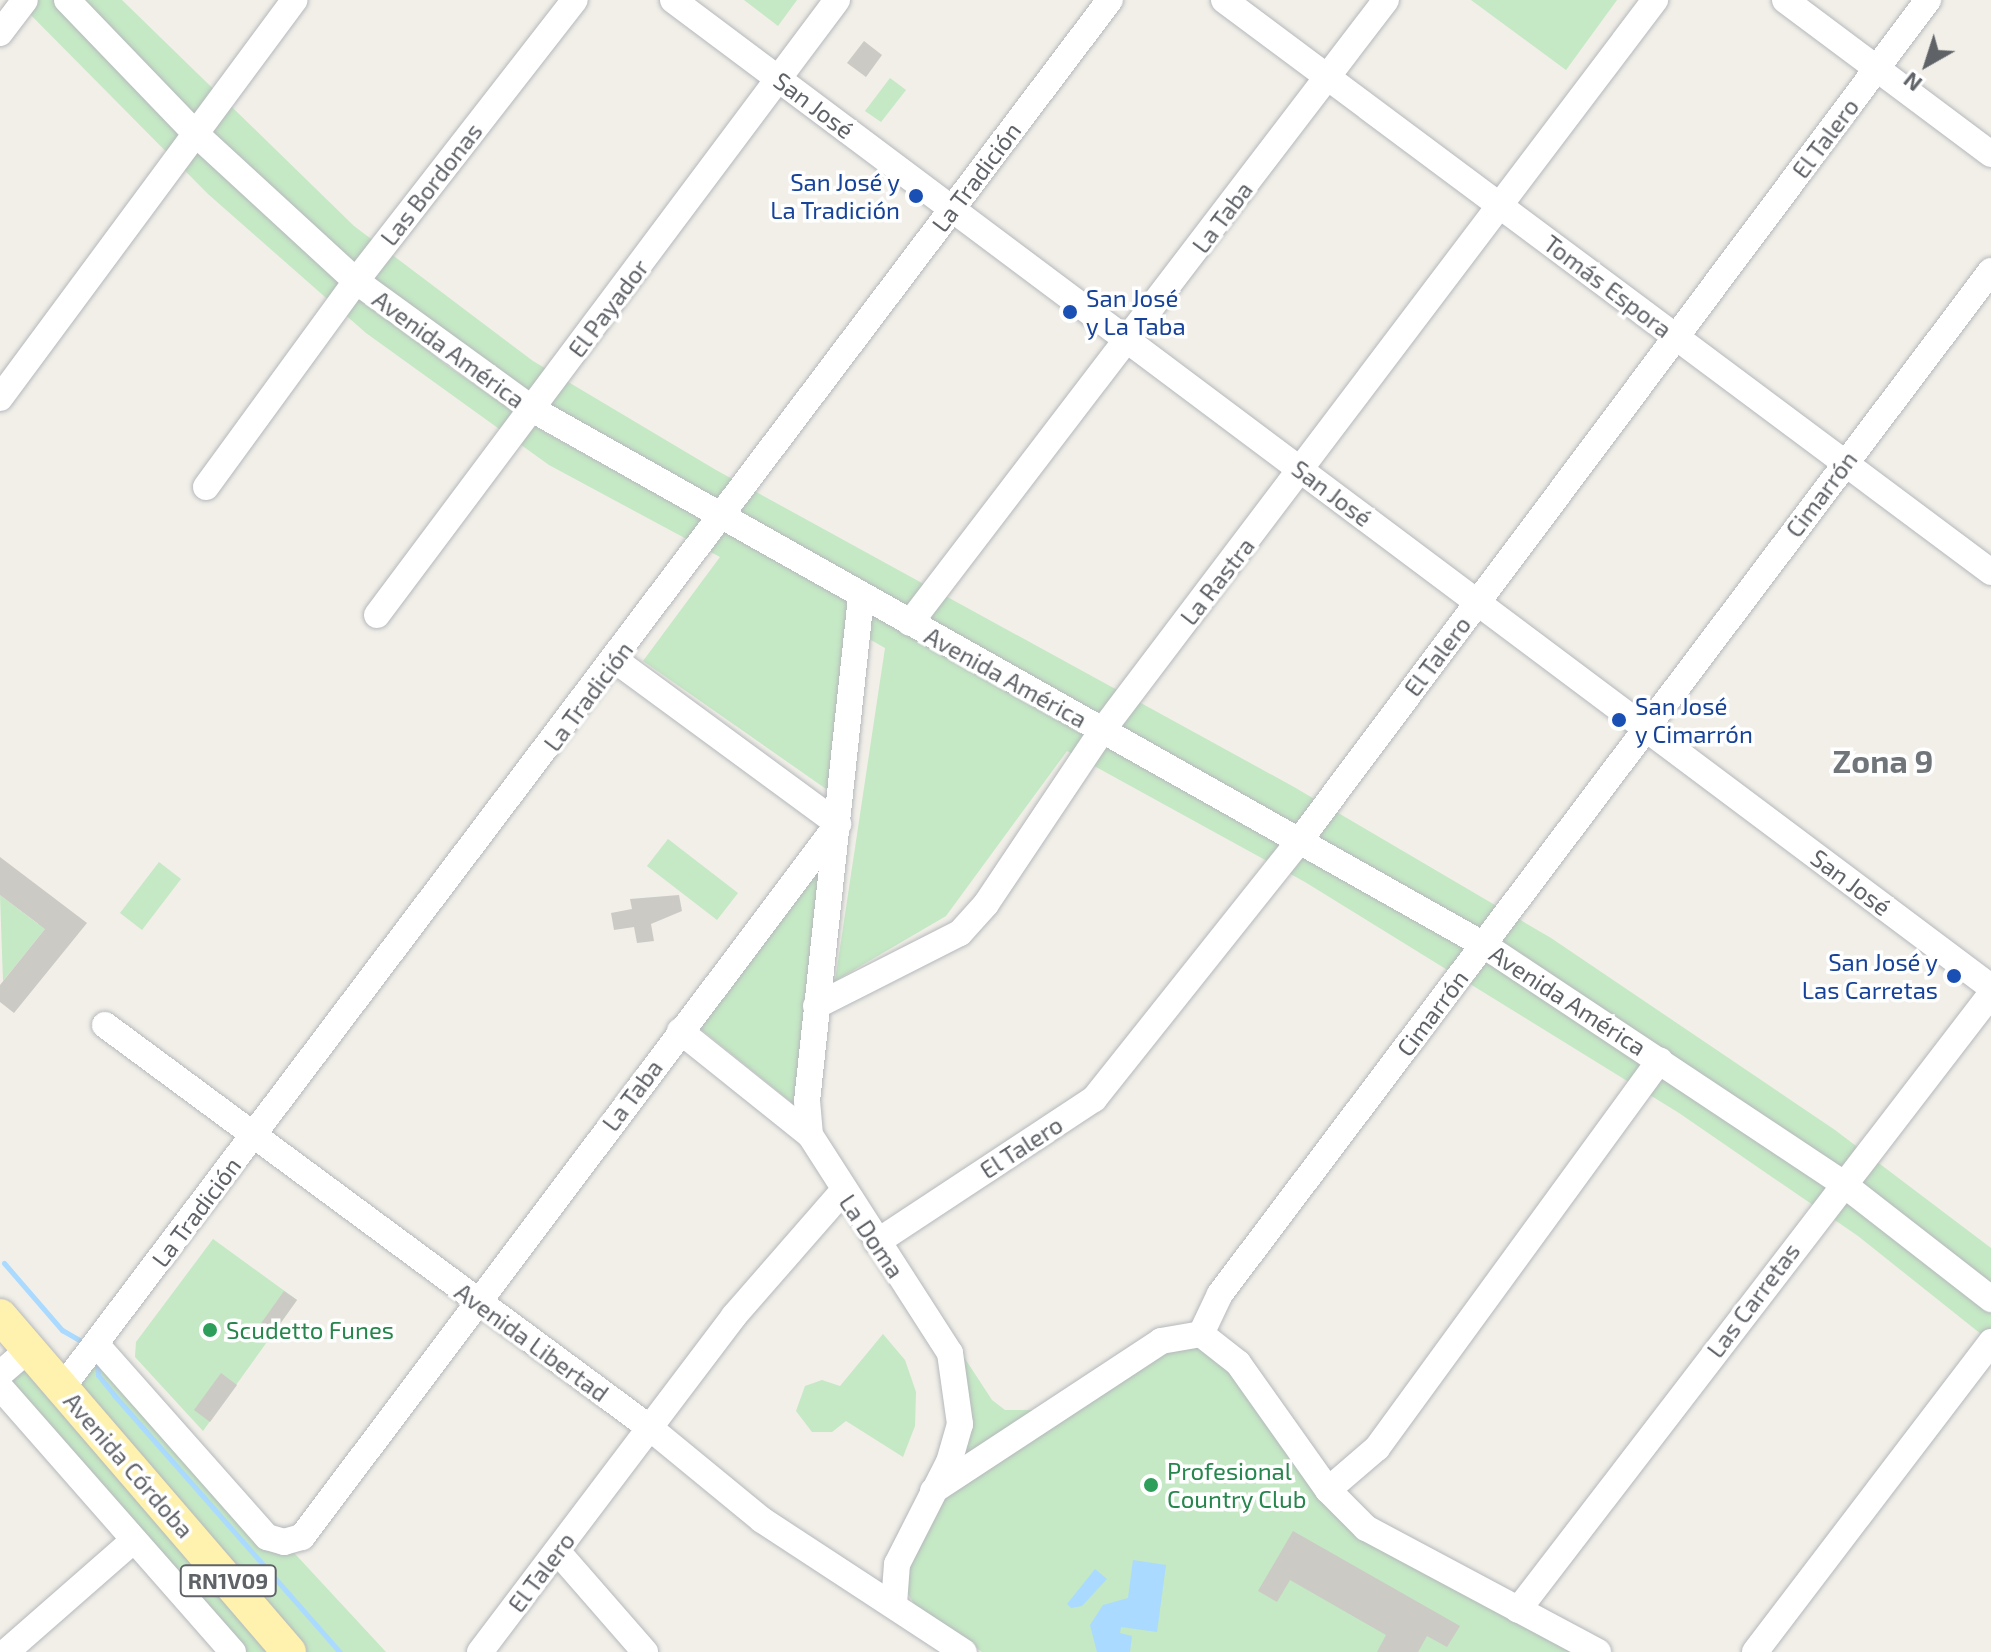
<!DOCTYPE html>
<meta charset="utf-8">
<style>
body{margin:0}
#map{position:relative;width:1991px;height:1652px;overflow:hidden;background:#f1efe8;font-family:"Exo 2",sans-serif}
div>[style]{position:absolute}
.green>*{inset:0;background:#c5e8c5}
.water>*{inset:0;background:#aadaff}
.stream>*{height:5px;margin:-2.5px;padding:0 2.5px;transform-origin:2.5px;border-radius:2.5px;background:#aadaff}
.building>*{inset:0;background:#cccac5}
.roads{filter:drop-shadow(0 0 2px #b5b8bc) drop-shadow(0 0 2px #b5b8bc)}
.minor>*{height:26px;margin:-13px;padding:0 13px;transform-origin:13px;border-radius:13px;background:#fff}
.major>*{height:34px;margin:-17px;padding:0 17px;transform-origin:17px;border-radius:17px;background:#fff2af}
.dots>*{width:22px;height:22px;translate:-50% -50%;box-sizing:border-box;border:4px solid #fff;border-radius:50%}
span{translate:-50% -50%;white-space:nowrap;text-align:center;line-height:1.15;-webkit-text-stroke:7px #fff;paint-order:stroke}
.shield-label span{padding:2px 6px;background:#fff;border:2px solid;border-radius:6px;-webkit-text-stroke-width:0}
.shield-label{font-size:22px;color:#5f6368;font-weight:700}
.street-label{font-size:24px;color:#5f6368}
.transit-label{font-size:24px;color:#164399}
.right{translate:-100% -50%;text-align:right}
.left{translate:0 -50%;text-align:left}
.leisure-label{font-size:24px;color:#27864d}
.district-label{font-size:32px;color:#70757a;font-weight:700}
.north{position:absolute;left:1887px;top:24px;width:80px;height:80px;-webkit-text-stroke:6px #fff;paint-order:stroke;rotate:219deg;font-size:22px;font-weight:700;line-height:32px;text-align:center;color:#5f6368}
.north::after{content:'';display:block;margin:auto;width:28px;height:36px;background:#5f6368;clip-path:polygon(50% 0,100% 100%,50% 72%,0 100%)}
</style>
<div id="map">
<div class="green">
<i style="clip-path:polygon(16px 0,55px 0,318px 262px,449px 367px,541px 430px,1389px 900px,1590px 1025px,1805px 1169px,1964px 1288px,1991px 1312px,1991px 1342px,1858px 1236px,1679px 1113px,1305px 882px,1067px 751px,946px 916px,835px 981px,885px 648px,848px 627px,829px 791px,643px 661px,720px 557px,549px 465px,366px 333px,208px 194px)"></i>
<i style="clip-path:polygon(80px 0,122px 0,354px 226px,533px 361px,716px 470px,1294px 787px,1551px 938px,1835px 1130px,1991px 1248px,1991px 1288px,1508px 951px,562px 415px,378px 283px,217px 142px)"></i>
<i style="clip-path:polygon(744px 0,797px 0,778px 26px)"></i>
<i style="clip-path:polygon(1471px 0,1617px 0,1566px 70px)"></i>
<i style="clip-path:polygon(890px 78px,906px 90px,881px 122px,865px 111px)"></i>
<i style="clip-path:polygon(668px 839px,738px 893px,717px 920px,647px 866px)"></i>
<i style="clip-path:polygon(159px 862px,181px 879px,142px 930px,120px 913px)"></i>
<i style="clip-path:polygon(824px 864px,796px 1106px,697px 1026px)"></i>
<i style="clip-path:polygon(0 895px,38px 924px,49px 924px,3px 981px)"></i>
<i style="clip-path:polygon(213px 1239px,297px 1300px,203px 1431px,135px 1357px,136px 1342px)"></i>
<i style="clip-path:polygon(883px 1334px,905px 1360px,916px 1392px,915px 1426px,903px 1457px,846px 1421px,832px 1432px,812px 1432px,796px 1411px,805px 1386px,822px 1380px,840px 1386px)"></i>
<i style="clip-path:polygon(1198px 1343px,1219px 1353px,1328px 1504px,1580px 1652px,982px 1652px,915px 1605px,906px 1591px,907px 1552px,934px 1506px,1160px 1352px)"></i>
<i style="clip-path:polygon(96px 1344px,284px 1542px,386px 1652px,233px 1652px,0 1387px,29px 1349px,62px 1388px)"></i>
<i style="clip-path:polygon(958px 1348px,992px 1400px,1005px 1410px,1036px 1410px,954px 1474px)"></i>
</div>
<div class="water">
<i style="clip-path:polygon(1133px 1560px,1166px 1565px,1157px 1632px,1121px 1627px,1120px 1633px,1132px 1636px,1130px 1652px,1097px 1652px,1090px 1625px,1103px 1605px,1128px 1598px)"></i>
<i style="clip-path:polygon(1095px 1569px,1107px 1579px,1082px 1606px,1071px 1608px,1067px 1604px)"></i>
</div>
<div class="stream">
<i style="left:4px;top:1263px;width:89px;rotate:49.1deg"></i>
<i style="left:62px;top:1330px;width:22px;rotate:30deg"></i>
<i style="left:97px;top:1363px;width:12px;rotate:85deg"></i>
<i style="left:98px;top:1375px;width:26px;rotate:51deg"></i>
<i style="left:114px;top:1395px;width:342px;rotate:48.7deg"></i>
</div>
<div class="building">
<i style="clip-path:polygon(864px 41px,882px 55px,866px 77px,847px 63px)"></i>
<i style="clip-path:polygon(0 857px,87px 923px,14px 1013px,0 1002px,0 985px,45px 929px,0 895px)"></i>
<i style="clip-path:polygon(679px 895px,682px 911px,651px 924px,654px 941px,637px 943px,634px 927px,614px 930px,611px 913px,632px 909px,630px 899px)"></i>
<i style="clip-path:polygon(284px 1291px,297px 1300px,270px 1338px,257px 1329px)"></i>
<i style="clip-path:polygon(221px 1373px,237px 1385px,210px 1422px,194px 1410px)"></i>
<i style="clip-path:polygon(1293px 1531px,1460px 1626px,1447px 1647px,1427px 1636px,1418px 1652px,1377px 1652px,1386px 1635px,1290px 1580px,1277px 1602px,1258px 1591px)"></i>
</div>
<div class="roads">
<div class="minor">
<i style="left:67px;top:0;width:186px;rotate:46.1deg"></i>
<i style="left:196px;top:134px;width:217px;rotate:42.6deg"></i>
<i style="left:356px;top:281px;width:218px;rotate:36deg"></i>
<i style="left:532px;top:409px;width:1093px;rotate:29.38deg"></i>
<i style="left:1484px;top:945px;width:430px;rotate:33.6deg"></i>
<i style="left:1842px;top:1183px;width:189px;rotate:37.9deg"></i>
<i style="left:673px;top:0;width:1647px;rotate:36.83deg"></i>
<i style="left:1224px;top:0;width:957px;rotate:36.71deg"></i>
<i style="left:1785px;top:0;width:257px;rotate:36.8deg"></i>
<i style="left:0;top:33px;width:41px;rotate:-52.9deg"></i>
<i style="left:0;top:398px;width:495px;rotate:-53.5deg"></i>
<i style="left:206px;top:487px;width:255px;rotate:-53.9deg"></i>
<i style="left:356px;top:281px;width:356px;rotate:-52.1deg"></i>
<i style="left:377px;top:615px;width:768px;rotate:-53.2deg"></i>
<i style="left:910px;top:623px;width:784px;rotate:-52.62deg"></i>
<i style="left:615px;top:660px;width:277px;rotate:36.3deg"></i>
<i style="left:816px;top:1006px;width:161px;rotate:-26.9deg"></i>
<i style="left:960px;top:933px;width:39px;rotate:-48deg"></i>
<i style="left:986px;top:904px;width:208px;rotate:-56.2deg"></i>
<i style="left:1102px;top:731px;width:917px;rotate:-52.89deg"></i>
<i style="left:105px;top:1025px;width:678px;rotate:36.48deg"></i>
<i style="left:650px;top:1428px;width:145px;rotate:39.4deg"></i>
<i style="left:762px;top:1520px;width:241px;rotate:33.2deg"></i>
<i style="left:680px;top:1031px;width:166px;rotate:38.7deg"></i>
<i style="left:810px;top:1135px;width:259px;rotate:57.3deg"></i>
<i style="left:950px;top:1353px;width:72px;rotate:82deg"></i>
<i style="left:960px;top:1424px;width:40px;rotate:106deg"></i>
<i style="left:949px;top:1462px;width:114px;rotate:117deg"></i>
<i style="left:897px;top:1564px;width:40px;rotate:94.3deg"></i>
<i style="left:810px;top:1135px;width:34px;rotate:-95deg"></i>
<i style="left:807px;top:1101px;width:507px;rotate:-83.88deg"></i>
<i style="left:877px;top:1242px;width:260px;rotate:-33.4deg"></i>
<i style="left:1094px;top:1099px;width:331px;rotate:-51.5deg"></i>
<i style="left:1300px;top:840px;width:1049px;rotate:-53.22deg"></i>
<i style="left:1201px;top:1334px;width:44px;rotate:-64.6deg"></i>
<i style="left:1220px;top:1294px;width:1281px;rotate:-53deg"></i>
<i style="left:1201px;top:1334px;width:47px;rotate:38.1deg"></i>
<i style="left:1238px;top:1363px;width:156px;rotate:54.7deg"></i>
<i style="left:1328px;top:1490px;width:54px;rotate:45deg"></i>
<i style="left:1366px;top:1528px;width:263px;rotate:28.1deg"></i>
<i style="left:96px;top:1344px;width:258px;rotate:48.5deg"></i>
<i style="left:267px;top:1537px;width:18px;rotate:16deg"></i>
<i style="left:284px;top:1542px;width:19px;rotate:-16deg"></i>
<i style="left:302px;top:1537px;width:892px;rotate:-53.07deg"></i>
<i style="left:0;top:1374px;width:38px;rotate:-41deg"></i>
<i style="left:0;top:1387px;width:353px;rotate:48.7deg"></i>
<i style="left:62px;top:1388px;width:1739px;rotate:-52.95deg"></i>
<i style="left:1328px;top:1490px;width:65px;rotate:-40.6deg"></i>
<i style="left:1377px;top:1448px;width:480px;rotate:-53.9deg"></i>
<i style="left:933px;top:1491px;width:273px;rotate:-33.3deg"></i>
<i style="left:1161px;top:1341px;width:41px;rotate:-9.9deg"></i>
<i style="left:557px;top:1551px;width:134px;rotate:48.9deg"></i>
<i style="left:1518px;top:1610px;width:777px;rotate:-52.48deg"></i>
<i style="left:6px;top:1652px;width:170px;rotate:-41.2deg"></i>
<i style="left:480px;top:1652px;width:421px;rotate:-52.9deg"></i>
<i style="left:734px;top:1316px;width:164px;rotate:-48.9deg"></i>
<i style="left:1755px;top:1652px;width:390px;rotate:-52.7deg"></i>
</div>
<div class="major">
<i style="left:0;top:1316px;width:443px;rotate:49.3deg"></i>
</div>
</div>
<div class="dots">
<i style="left:916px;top:196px;background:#1a4fb4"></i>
<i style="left:1070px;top:312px;background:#1a4fb4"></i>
<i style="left:1619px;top:720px;background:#1a4fb4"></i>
<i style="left:1954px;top:976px;background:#1a4fb4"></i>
<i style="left:210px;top:1330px;background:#2e9e5b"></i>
<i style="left:1151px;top:1485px;background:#2e9e5b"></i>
</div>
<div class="shield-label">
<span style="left:228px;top:1581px">RN1V09</span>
</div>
<div class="street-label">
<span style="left:814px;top:105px;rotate:37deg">San José</span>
<span style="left:1825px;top:138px;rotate:-53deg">El Talero</span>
<span style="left:976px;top:177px;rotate:-53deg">La Tradición</span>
<span style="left:431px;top:184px;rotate:-52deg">Las Bordonas</span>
<span style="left:1222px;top:217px;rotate:-53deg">La Taba</span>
<span style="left:1608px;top:286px;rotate:37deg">Tomás Espora</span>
<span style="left:608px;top:308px;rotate:-53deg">El Payador</span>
<span style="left:449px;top:349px;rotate:36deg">Avenida América</span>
<span style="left:1332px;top:493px;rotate:37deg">San José</span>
<span style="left:1821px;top:494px;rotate:-53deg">Cimarrón</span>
<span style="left:1217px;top:581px;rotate:-52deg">La Rastra</span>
<span style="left:1437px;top:656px;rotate:-53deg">El Talero</span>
<span style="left:1006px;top:677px;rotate:29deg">Avenida América</span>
<span style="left:588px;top:696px;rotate:-53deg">La Tradición</span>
<span style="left:1851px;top:882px;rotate:37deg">San José</span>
<span style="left:1568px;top:1000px;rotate:33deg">Avenida América</span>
<span style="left:1432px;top:1013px;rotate:-53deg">Cimarrón</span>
<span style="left:632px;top:1095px;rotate:-53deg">La Taba</span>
<span style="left:1021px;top:1147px;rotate:-33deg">El Talero</span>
<span style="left:196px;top:1212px;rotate:-53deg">La Tradición</span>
<span style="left:872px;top:1236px;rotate:56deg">La Doma</span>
<span style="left:1753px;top:1300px;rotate:-53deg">Las Carretas</span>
<span style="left:532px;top:1342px;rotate:36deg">Avenida Libertad</span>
<span style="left:129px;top:1465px;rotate:49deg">Avenida Córdoba</span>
<span style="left:541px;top:1572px;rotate:-53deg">El Talero</span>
</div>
<div class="transit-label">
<span class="right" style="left:900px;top:196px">San José y<br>La Tradición</span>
<span class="left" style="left:1086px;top:312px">San José<br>y La Taba</span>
<span class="left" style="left:1635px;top:720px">San José<br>y Cimarrón</span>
<span class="right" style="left:1938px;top:976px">San José y<br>Las Carretas</span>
</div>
<div class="leisure-label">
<span class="left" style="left:226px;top:1330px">Scudetto Funes</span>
<span class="left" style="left:1167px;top:1485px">Profesional<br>Country Club</span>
</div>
<div class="district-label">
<span style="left:1883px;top:760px">Zona 9</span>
</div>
<div class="north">N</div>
</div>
